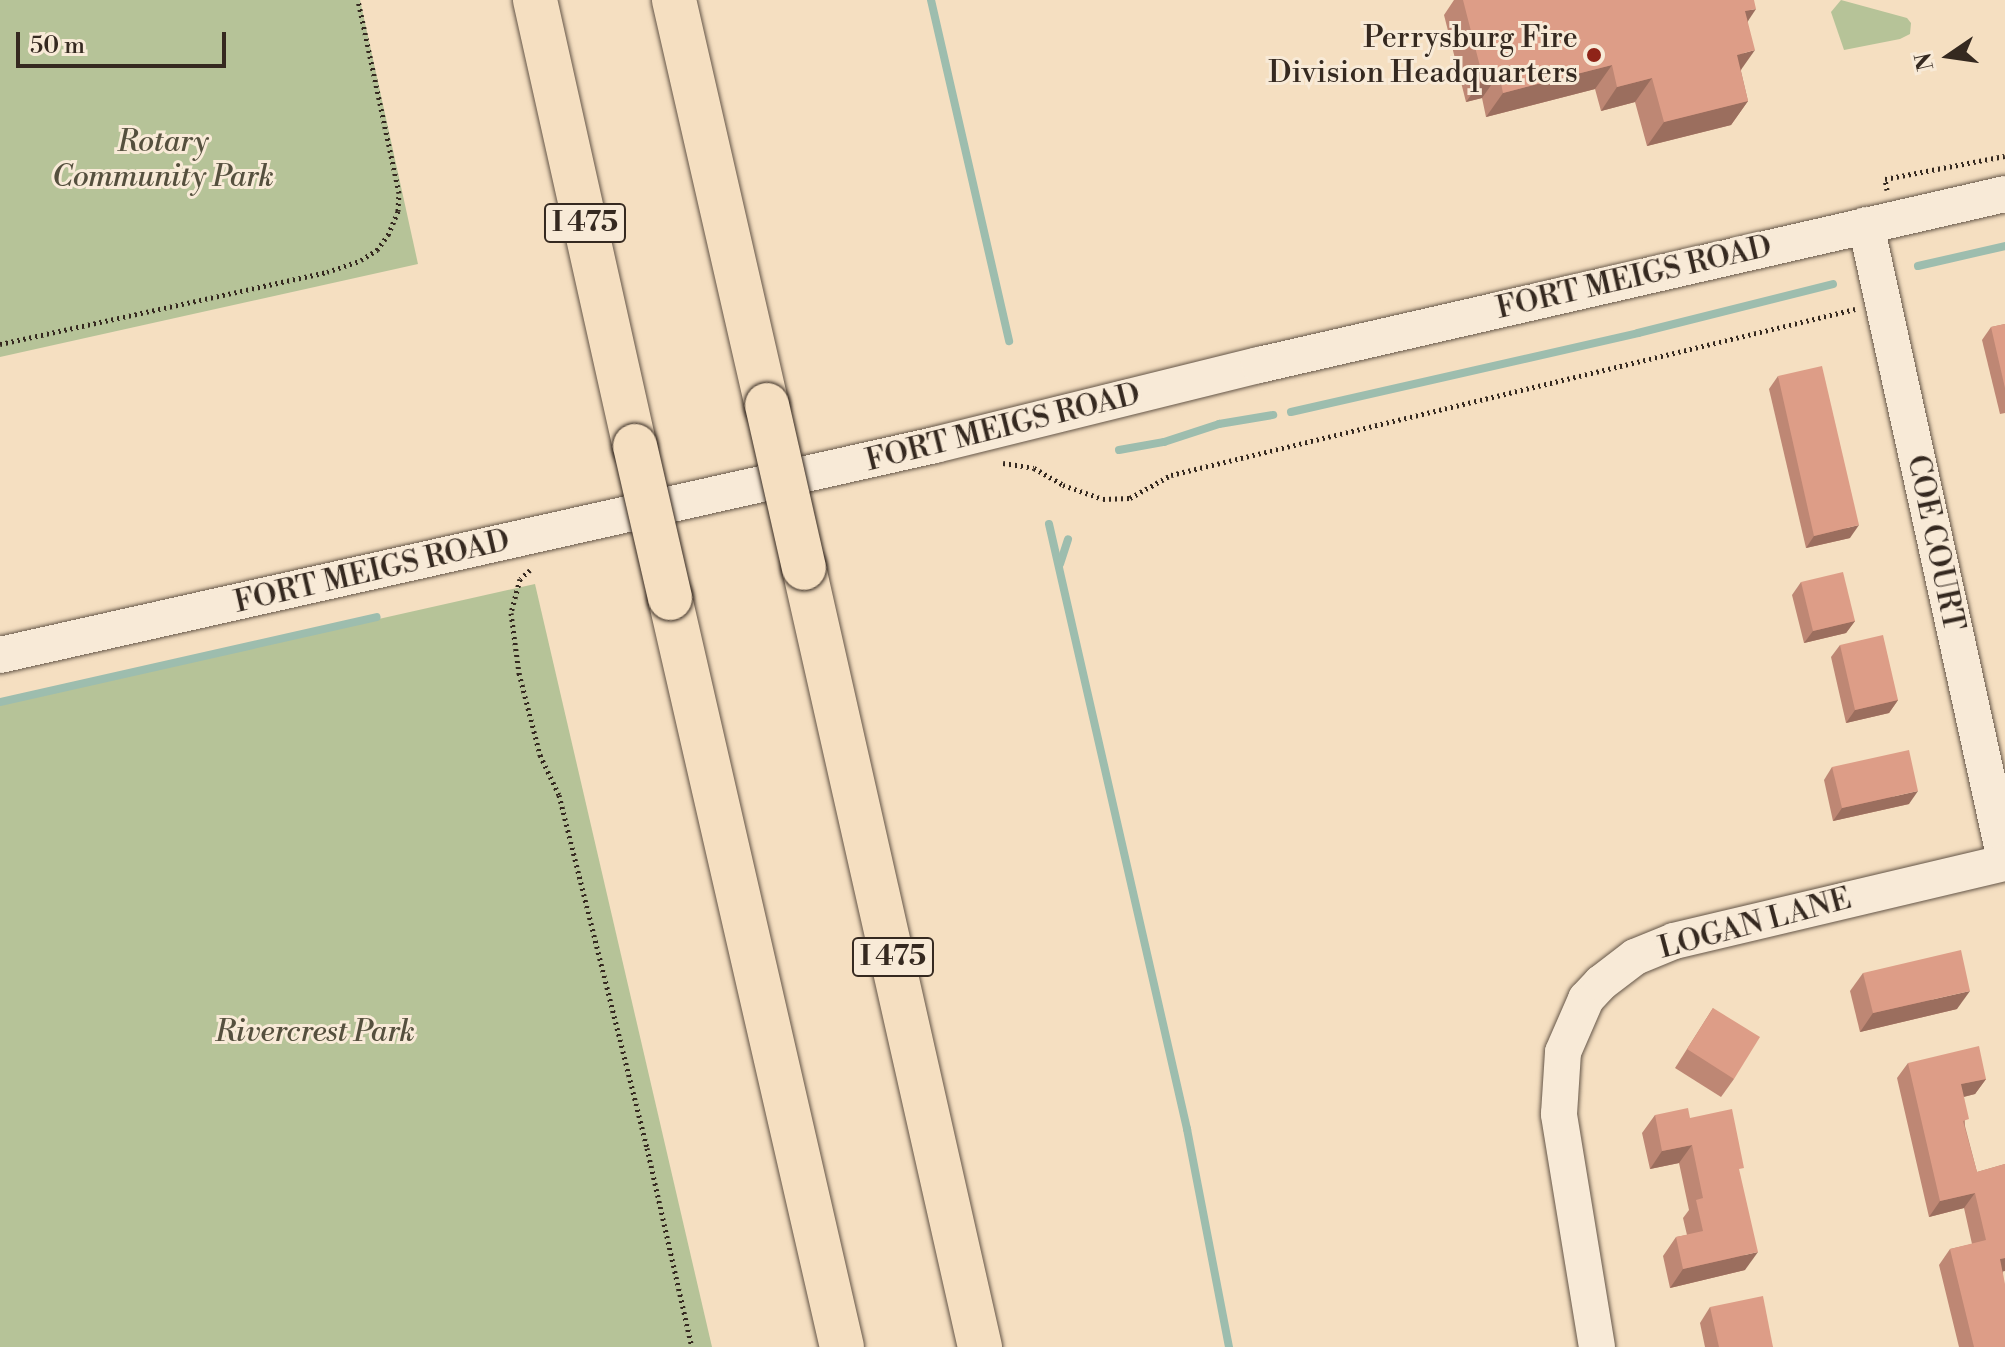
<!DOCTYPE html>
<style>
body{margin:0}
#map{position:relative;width:2005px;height:1347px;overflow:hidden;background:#f5dfc1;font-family:"Libre Bodoni",serif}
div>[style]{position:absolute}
.green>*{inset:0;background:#b6c398}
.stream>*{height:8px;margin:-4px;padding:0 4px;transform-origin:4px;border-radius:4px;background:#9dbdae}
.path>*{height:5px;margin-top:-2.5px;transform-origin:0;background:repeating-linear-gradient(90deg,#352920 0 2px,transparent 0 6px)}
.roads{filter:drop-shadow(0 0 2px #655648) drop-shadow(0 0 2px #655648)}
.minor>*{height:36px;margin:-18px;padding:0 18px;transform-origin:18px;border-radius:18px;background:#f8ead7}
.highway>*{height:44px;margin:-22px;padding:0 22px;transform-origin:22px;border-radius:22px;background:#f5dfc1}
.bridges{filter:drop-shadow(0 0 2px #352920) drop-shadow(0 0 2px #352920)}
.highway-bridge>*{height:44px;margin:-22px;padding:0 22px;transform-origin:22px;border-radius:22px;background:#f5dfc1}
.wall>*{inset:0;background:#be8774}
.shaded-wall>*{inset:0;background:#9b6e5e}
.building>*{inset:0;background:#dd9d87}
.dots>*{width:22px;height:22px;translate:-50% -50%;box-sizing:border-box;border:4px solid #f8ead7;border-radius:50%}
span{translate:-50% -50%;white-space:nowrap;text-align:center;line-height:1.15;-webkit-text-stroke:6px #f8ead7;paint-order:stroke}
.shield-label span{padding:2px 6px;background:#f8ead7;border:2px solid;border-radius:6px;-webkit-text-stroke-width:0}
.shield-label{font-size:28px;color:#352920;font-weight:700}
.poi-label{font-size:30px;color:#352920}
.right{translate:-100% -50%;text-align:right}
.park-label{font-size:30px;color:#55503e;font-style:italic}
.street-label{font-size:30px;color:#352920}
.north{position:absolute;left:1909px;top:16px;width:80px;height:80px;-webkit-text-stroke:6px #f8ead7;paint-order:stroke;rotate:257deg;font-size:22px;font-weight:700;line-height:32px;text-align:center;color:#352920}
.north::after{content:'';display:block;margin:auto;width:28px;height:36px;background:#352920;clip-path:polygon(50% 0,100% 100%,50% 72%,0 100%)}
.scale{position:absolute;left:16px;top:32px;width:210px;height:36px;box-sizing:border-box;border:4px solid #352920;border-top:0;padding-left:10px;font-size:24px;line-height:28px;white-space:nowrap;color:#352920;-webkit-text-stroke:6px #f8ead7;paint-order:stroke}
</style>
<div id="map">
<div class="green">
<i style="clip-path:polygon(0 0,360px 0,418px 264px,0 357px)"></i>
<i style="clip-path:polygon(1841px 0,1907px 18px,1911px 23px,1910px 34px,1900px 39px,1844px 50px,1831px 12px)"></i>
<i style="clip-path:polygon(535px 584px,712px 1347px,0 1347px,0 704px)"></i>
</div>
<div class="stream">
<i style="left:931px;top:0;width:350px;rotate:77.1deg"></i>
<i style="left:1918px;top:266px;width:89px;rotate:-12.9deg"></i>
<i style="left:1291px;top:412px;width:356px;rotate:-12.8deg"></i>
<i style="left:1638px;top:333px;width:201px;rotate:-14.1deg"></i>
<i style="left:1119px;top:450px;width:46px;rotate:-10.1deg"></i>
<i style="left:1164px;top:442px;width:58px;rotate:-18.1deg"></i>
<i style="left:1219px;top:424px;width:55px;rotate:-9.5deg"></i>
<i style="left:1049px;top:524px;width:621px;rotate:77.15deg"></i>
<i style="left:1187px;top:1129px;width:222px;rotate:79.1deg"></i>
<i style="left:1060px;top:564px;width:26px;rotate:-72deg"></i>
<i style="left:0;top:702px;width:386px;rotate:-12.7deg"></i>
</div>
<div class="path">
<i style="left:1887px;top:190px;width:11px;rotate:-100deg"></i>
<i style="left:1885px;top:179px;width:122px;rotate:-10.9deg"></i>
<i style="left:0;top:344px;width:335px;rotate:-12.4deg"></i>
<i style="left:327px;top:272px;width:36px;rotate:-19deg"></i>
<i style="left:361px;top:260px;width:19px;rotate:-32deg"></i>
<i style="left:377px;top:250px;width:19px;rotate:-54deg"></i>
<i style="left:388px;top:235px;width:26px;rotate:-67deg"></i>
<i style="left:398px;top:211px;width:18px;rotate:-87deg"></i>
<i style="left:399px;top:193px;width:197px;rotate:-102deg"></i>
<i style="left:1003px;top:463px;width:31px;rotate:9deg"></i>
<i style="left:1034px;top:468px;width:34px;rotate:30deg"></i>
<i style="left:1063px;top:485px;width:42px;rotate:19.3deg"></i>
<i style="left:1103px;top:499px;width:27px;rotate:-2deg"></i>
<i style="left:1130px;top:498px;width:47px;rotate:-29.3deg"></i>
<i style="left:1171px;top:475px;width:704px;rotate:-13.64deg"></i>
<i style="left:530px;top:570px;width:13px;rotate:138deg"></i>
<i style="left:520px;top:579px;width:35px;rotate:105deg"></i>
<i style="left:511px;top:613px;width:61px;rotate:82.4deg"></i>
<i style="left:519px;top:673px;width:85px;rotate:75.6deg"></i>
<i style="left:540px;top:755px;width:44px;rotate:64.6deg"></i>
<i style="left:559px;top:795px;width:364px;rotate:76deg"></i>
<i style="left:647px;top:1148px;width:204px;rotate:77.3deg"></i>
</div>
<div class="roads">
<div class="minor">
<i style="left:1866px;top:225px;width:650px;rotate:77.65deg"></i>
<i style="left:0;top:655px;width:958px;rotate:-12.66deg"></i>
<i style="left:935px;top:445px;width:334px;rotate:-13.9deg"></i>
<i style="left:1259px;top:365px;width:765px;rotate:-12.91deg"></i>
<i style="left:1597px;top:1347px;width:236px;rotate:-99.3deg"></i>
<i style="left:1559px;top:1114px;width:62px;rotate:-86.3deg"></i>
<i style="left:1563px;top:1052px;width:58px;rotate:-66.5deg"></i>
<i style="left:1586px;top:999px;width:22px;rotate:-47deg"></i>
<i style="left:1601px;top:983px;width:43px;rotate:-37.4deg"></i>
<i style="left:1635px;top:957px;width:42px;rotate:-22.3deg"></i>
<i style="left:1674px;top:941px;width:340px;rotate:-13.3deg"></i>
</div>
<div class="highway">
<i style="left:535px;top:0;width:457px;rotate:77.4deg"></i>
<i style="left:674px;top:0;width:416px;rotate:77.1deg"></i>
<i style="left:804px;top:568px;width:799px;rotate:77.27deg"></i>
<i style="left:670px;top:598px;width:768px;rotate:77.07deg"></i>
</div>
</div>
<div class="bridges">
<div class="highway-bridge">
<i style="left:767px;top:405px;width:167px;rotate:77.2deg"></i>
<i style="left:635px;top:446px;width:156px;rotate:77deg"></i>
</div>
</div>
<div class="wall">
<i style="clip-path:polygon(1454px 0,1754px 0,1748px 21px,1741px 71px,1748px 101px,1731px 125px,1647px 146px,1635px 102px,1601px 111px,1595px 89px,1486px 117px,1482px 98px,1466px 102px,1444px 15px)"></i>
<i style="clip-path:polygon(2005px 324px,2005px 413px,2000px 414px,1982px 340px,1991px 327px)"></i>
<i style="clip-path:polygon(1778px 376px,1850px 538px,1806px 548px,1769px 389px)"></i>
<i style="clip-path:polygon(1801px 582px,1855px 621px,1846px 633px,1804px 643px,1792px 595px)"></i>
<i style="clip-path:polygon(1840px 645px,1898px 700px,1889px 713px,1846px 723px,1831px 657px)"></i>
<i style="clip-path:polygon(1832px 767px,1909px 804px,1833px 821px,1824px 780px)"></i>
<i style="clip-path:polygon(1863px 973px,1957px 1009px,1860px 1032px,1850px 991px)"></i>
<i style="clip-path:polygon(1713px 1008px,1734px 1079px,1721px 1097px,1675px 1068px)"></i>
<i style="clip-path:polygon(1908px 1063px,1986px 1079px,1975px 1094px,1964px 1097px,1965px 1126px,1977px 1172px,2005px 1164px,2005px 1271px,2003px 1271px,2005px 1347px,1959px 1347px,1939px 1265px,1950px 1249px,1972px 1244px,1964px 1208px,1929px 1217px,1897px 1078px)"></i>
<i style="clip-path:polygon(1655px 1115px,1690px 1118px,1740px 1174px,1745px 1270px,1670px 1288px,1663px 1256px,1676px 1237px,1687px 1235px,1683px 1218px,1689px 1210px,1679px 1163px,1650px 1169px,1642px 1133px)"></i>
<i style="clip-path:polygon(1710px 1307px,1773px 1347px,1705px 1347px,1700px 1323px)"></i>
</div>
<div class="shaded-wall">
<i style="clip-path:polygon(1756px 9px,1740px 33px,1745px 11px)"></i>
<i style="clip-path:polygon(1755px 50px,1738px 74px,1737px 55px)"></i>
<i style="clip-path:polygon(1612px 65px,1595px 89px,1486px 117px,1503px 93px)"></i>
<i style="clip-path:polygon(1499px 74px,1482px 98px,1466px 102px,1483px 78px)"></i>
<i style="clip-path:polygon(1652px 78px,1635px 102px,1601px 111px,1617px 87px)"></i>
<i style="clip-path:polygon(1748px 101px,1731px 125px,1647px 146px,1664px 122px)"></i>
<i style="clip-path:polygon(1859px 525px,1850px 538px,1806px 548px,1814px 536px)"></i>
<i style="clip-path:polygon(1855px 621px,1846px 633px,1804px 643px,1813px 631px)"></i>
<i style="clip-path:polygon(1898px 700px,1889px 713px,1846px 723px,1855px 710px)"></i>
<i style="clip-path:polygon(1918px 791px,1909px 804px,1833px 821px,1842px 808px)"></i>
<i style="clip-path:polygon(1970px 991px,1957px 1009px,1860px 1032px,1873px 1013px)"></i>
<i style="clip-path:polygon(1986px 1079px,1975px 1094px,1950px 1100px,1961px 1084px)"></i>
<i style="clip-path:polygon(1692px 1145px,1679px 1163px,1650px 1169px,1662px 1151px)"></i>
<i style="clip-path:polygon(1975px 1193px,1964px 1208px,1929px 1217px,1940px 1201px)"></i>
<i style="clip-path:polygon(1758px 1252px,1745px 1270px,1670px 1288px,1683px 1269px)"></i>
<i style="clip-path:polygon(2005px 1258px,2005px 1271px,1989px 1275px,2000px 1259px)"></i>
</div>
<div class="building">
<i style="clip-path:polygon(1463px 0,1754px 0,1756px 9px,1745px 11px,1755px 50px,1737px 55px,1748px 101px,1664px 122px,1652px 78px,1617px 87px,1612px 65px,1503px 93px,1499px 74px,1483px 78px)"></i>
<i style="clip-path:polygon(2005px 324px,2005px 388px,1991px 327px)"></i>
<i style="clip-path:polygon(1822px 366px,1859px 525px,1814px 536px,1778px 376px)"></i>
<i style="clip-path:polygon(1843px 572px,1855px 621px,1813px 631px,1801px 582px)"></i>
<i style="clip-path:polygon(1883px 635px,1898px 700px,1855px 710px,1840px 645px)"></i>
<i style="clip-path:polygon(1909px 750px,1918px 791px,1842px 808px,1832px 767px)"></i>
<i style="clip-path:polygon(1961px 950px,1970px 991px,1873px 1013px,1863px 973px)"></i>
<i style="clip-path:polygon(1713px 1008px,1760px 1037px,1734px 1079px,1687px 1049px)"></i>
<i style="clip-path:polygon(1979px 1046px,1986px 1079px,1961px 1084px,1969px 1119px,1963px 1121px,1977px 1172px,2005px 1164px,2005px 1258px,2000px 1259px,2005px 1284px,2005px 1347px,1974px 1347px,1950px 1249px,1986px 1240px,1975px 1193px,1940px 1201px,1908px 1063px)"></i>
<i style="clip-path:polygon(1688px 1108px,1690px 1118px,1732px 1109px,1744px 1168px,1739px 1169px,1758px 1252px,1683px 1269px,1676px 1237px,1703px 1231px,1696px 1200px,1703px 1198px,1692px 1145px,1662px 1151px,1655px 1115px)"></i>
<i style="clip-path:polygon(1763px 1296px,1773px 1347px,1719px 1347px,1710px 1307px)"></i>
</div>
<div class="dots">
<i style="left:1594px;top:55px;background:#8f2418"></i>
</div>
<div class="shield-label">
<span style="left:585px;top:223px">I 475</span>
<span style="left:893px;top:957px">I 475</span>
</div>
<div class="poi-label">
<span class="right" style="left:1578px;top:55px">Perrysburg Fire<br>Division Headquarters</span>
</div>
<div class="park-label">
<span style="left:163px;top:159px">Rotary<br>Community Park</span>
<span style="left:315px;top:1032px">Rivercrest Park</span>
</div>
<div class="street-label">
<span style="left:1634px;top:278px;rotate:-13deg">FORT MEIGS ROAD</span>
<span style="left:1003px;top:428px;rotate:-14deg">FORT MEIGS ROAD</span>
<span style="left:1935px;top:543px;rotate:78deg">COE COURT</span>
<span style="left:372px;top:572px;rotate:-13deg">FORT MEIGS ROAD</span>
<span style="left:1755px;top:924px;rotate:-15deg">LOGAN LANE</span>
</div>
<div class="north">N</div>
<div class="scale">50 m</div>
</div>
